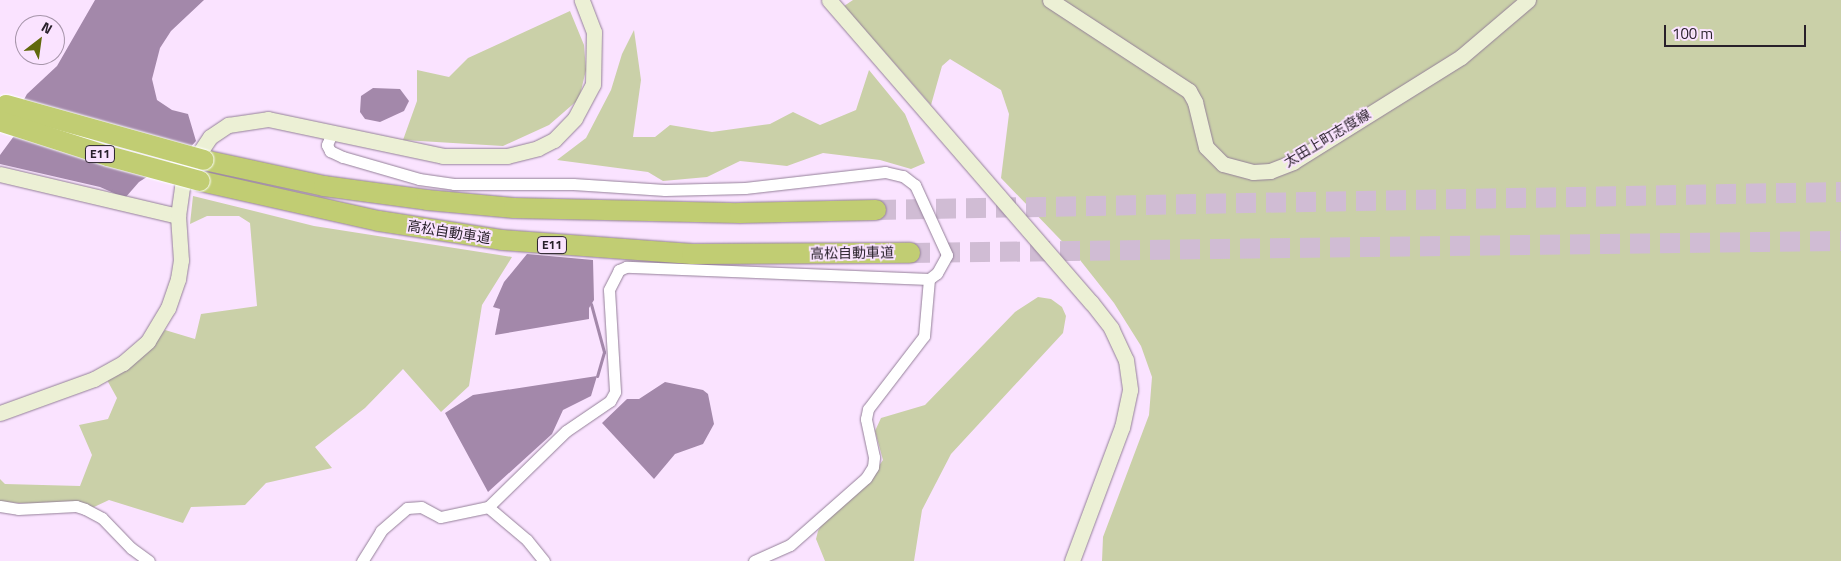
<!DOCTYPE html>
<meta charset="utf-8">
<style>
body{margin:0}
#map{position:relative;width:1841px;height:561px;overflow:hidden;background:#fae3ff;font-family:"Titillium Web","Noto Sans JP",sans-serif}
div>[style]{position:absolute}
.green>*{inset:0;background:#cad0a8}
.water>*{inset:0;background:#a388aa}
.stream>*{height:3px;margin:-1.5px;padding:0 1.5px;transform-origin:1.5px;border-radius:1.5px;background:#a388aa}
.highway-tunnel>*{height:20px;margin-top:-10px;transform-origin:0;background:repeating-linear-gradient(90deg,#d0bcd4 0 20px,transparent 0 30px)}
.roads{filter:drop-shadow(0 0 1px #948099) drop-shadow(0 0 1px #948099)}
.street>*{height:11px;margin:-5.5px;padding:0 5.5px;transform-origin:5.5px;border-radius:5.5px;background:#fff}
.secondary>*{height:15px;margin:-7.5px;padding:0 7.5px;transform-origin:7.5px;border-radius:7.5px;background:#ecf0d5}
.highway>*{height:20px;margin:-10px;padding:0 10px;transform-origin:10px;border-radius:10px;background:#c1cd73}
.bridges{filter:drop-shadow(0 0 1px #fff) drop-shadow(0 0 1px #fff)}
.highway-bridge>*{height:20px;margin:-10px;padding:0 10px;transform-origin:10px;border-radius:10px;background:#c1cd73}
span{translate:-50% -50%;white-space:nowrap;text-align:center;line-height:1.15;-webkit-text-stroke:4px #fae3ff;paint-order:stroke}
.shield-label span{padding:1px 4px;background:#fae3ff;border:1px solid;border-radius:4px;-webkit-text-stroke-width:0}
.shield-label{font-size:12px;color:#28202a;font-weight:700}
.street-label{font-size:14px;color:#28202a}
.north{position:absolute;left:15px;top:15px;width:50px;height:50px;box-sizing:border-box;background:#fae3ff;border:1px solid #a695aa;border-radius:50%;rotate:30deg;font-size:14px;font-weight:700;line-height:20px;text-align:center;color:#28202a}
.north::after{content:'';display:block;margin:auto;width:18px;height:22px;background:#61690c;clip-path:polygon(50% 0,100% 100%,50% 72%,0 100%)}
.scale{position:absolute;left:1664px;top:25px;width:142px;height:22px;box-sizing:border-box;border:2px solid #28202a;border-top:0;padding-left:6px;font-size:15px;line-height:18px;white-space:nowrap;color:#28202a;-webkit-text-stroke:4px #fae3ff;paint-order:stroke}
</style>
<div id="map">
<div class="green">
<i style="clip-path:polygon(853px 0,1841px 0,1841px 561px,1102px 561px,1103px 537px,1149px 415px,1152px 377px,1141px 346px,1114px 303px,1080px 260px,1001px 178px,1009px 114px,1001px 90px,950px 59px,942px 66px,931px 105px,844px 6px)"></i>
<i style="clip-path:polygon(570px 11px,584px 45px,586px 70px,579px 99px,549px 125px,503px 146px,403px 140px,417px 101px,417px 70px,449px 77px,468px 58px)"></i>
<i style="clip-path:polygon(634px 30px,641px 80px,633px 137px,655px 137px,670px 125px,712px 132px,770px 124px,793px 112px,820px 125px,856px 110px,869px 70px,905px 114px,925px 163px,911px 169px,880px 160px,823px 153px,787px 166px,740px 161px,707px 177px,663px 181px,648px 172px,557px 160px,586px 138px,611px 90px,622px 54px)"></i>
<i style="clip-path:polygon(193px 196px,314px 226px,512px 257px,482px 305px,469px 386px,441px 412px,403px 369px,365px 408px,315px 447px,332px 468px,266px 483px,245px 505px,191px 507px,183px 523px,109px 500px,94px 507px,0 502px,0 479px,5px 484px,80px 486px,92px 455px,79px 425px,108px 419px,117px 398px,107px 380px,147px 353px,165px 330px,195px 339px,201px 314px,257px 306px,250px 223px,239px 216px,207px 216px,190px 224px)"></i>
<i style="clip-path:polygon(1038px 297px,1051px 299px,1062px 307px,1066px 316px,1063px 333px,951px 454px,922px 510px,914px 561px,825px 561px,816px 539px,818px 531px,822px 524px,867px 483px,883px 460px,875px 431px,881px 418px,925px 405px,1015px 312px)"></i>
</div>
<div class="water">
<i style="clip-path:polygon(95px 0,204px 0,171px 31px,160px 48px,152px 79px,157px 100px,172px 110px,188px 114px,196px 141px,187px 151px,139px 182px,125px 198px,100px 187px,0 164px,0 155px,14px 136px,21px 105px,27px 94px,57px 66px)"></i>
<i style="clip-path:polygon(373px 88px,400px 89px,409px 101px,404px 111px,380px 122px,365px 119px,360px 112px,361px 96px)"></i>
<i style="clip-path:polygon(527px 254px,593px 260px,594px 300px,589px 308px,589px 319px,495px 335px,500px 309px,493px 307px,504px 282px)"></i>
<i style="clip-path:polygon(597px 376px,591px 396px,563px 410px,552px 434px,488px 492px,445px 413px,473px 395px)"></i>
<i style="clip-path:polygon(665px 382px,703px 390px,708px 394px,714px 424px,703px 444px,675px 454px,654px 479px,602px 423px,627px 399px,639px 399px)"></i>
</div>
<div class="stream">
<i style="left:591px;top:304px;width:50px;rotate:74.8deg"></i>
<i style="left:604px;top:352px;width:25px;rotate:106deg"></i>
</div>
<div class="highway-tunnel">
<i style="left:876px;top:210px;width:965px;rotate:-1.07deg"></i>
<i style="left:910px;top:253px;width:931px;rotate:-0.74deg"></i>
</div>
<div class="roads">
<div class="street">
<i style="left:332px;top:133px;width:13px;rotate:113deg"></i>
<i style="left:327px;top:145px;width:7px;rotate:63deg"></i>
<i style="left:330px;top:151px;width:14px;rotate:25deg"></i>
<i style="left:343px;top:157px;width:79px;rotate:16.1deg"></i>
<i style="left:419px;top:179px;width:35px;rotate:8deg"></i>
<i style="left:454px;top:184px;width:119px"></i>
<i style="left:573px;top:184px;width:92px;rotate:3.7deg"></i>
<i style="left:665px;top:190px;width:80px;rotate:-1.4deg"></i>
<i style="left:745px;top:188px;width:141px;rotate:-6.5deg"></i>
<i style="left:885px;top:172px;width:18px;rotate:13deg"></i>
<i style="left:903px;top:176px;width:15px;rotate:37deg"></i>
<i style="left:915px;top:185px;width:77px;rotate:65.4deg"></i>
<i style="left:947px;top:255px;width:21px;rotate:119deg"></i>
<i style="left:937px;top:273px;width:10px;rotate:143deg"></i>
<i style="left:929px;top:279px;width:303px;rotate:-177.7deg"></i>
<i style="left:626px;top:267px;width:8px;rotate:157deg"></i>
<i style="left:619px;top:270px;width:22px;rotate:117deg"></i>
<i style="left:609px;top:290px;width:102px;rotate:86.6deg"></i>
<i style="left:615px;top:392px;width:10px;rotate:119deg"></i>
<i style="left:610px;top:401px;width:53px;rotate:145.7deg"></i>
<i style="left:566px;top:431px;width:109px;rotate:135.7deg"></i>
<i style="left:488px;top:507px;width:49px;rotate:168.2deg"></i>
<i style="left:440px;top:517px;width:21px;rotate:-152deg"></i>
<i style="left:421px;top:507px;width:14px;rotate:176deg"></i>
<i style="left:407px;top:508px;width:35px;rotate:139deg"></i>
<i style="left:381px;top:531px;width:36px;rotate:122deg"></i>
<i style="left:0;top:506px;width:18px;rotate:9deg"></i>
<i style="left:18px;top:509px;width:58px;rotate:-3deg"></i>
<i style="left:76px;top:506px;width:9px;rotate:18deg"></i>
<i style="left:85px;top:509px;width:19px;rotate:28deg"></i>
<i style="left:102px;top:518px;width:42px;rotate:46deg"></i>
<i style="left:131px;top:548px;width:22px;rotate:36deg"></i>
<i style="left:488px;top:507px;width:51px;rotate:40.2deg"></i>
<i style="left:527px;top:540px;width:27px;rotate:51deg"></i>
<i style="left:754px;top:561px;width:39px;rotate:-24deg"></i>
<i style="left:790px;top:545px;width:101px;rotate:-41.4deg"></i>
<i style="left:866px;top:478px;width:13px;rotate:-58deg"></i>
<i style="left:873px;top:467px;width:10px;rotate:-84deg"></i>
<i style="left:874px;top:457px;width:39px;rotate:-102deg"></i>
<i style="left:866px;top:419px;width:10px;rotate:-79deg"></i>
<i style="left:868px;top:409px;width:92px;rotate:-52.5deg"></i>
<i style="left:924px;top:336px;width:57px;rotate:-85deg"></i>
</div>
<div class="secondary">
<i style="left:829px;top:0;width:400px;rotate:49.1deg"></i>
<i style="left:1091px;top:302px;width:33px;rotate:52deg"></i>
<i style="left:1111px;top:328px;width:35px;rotate:65deg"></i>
<i style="left:1126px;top:360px;width:30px;rotate:82deg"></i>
<i style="left:1130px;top:390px;width:38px;rotate:102deg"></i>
<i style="left:1122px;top:427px;width:143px;rotate:110.5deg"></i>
<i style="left:1050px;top:0;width:166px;rotate:33.2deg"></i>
<i style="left:1189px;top:91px;width:13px;rotate:61deg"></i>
<i style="left:1195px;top:102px;width:46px;rotate:76.3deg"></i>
<i style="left:1206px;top:147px;width:24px;rotate:45deg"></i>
<i style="left:1223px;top:164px;width:31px;rotate:15deg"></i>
<i style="left:1253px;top:172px;width:17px;rotate:-3deg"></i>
<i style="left:1270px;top:171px;width:25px;rotate:-21deg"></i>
<i style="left:1293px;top:162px;width:198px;rotate:-32deg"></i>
<i style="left:1461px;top:57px;width:88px;rotate:-40.4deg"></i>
<i style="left:0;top:174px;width:183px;rotate:13.3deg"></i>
<i style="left:0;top:413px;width:100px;rotate:-19.9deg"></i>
<i style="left:94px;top:379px;width:33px;rotate:-29deg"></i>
<i style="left:123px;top:363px;width:33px;rotate:-41deg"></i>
<i style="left:148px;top:341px;width:39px;rotate:-59deg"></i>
<i style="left:168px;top:308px;width:31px;rotate:-71deg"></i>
<i style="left:178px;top:279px;width:19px;rotate:-81deg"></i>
<i style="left:181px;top:260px;width:44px;rotate:-93.9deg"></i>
<i style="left:178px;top:216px;width:29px;rotate:-82deg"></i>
<i style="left:182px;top:187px;width:15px;rotate:-74deg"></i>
<i style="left:186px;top:173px;width:43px;rotate:-56.3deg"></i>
<i style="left:210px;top:137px;width:22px;rotate:-34deg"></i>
<i style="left:228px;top:125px;width:40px;rotate:-8.5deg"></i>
<i style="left:268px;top:119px;width:179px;rotate:11.9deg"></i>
<i style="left:443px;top:156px;width:64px"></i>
<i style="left:507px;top:156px;width:32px;rotate:-14deg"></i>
<i style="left:538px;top:148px;width:18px;rotate:-27deg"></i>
<i style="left:554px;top:140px;width:30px;rotate:-46deg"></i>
<i style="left:575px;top:118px;width:38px;rotate:-62deg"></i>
<i style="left:593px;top:84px;width:52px;rotate:-88.9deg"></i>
<i style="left:594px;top:32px;width:34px;rotate:-111deg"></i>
</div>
<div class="highway">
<i style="left:204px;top:160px;width:123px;rotate:12.2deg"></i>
<i style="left:324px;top:186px;width:104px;rotate:7.7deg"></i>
<i style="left:427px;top:200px;width:87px;rotate:5.3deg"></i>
<i style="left:514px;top:208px;width:226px;rotate:1.3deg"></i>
<i style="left:740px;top:213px;width:136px;rotate:-1.3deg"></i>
<i style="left:200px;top:181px;width:183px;rotate:12.6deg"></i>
<i style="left:379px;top:221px;width:124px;rotate:8.8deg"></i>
<i style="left:502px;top:240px;width:191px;rotate:4.2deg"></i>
<i style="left:692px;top:254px;width:218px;rotate:-0.3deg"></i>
</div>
</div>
<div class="bridges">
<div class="highway-bridge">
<i style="left:6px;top:105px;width:205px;rotate:15.5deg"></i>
<i style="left:2px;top:122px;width:111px;rotate:17.8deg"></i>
<i style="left:108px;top:156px;width:95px;rotate:15.2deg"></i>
</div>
</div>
<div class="shield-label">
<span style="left:100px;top:154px">E11</span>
<span style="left:552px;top:245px">E11</span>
</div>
<div class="street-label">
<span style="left:1327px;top:138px;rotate:-31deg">太田上町志度線</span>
<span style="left:449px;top:232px;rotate:9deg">高松自動車道</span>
<span style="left:852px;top:253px;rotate:-1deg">高松自動車道</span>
</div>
<div class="north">N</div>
<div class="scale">100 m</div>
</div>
